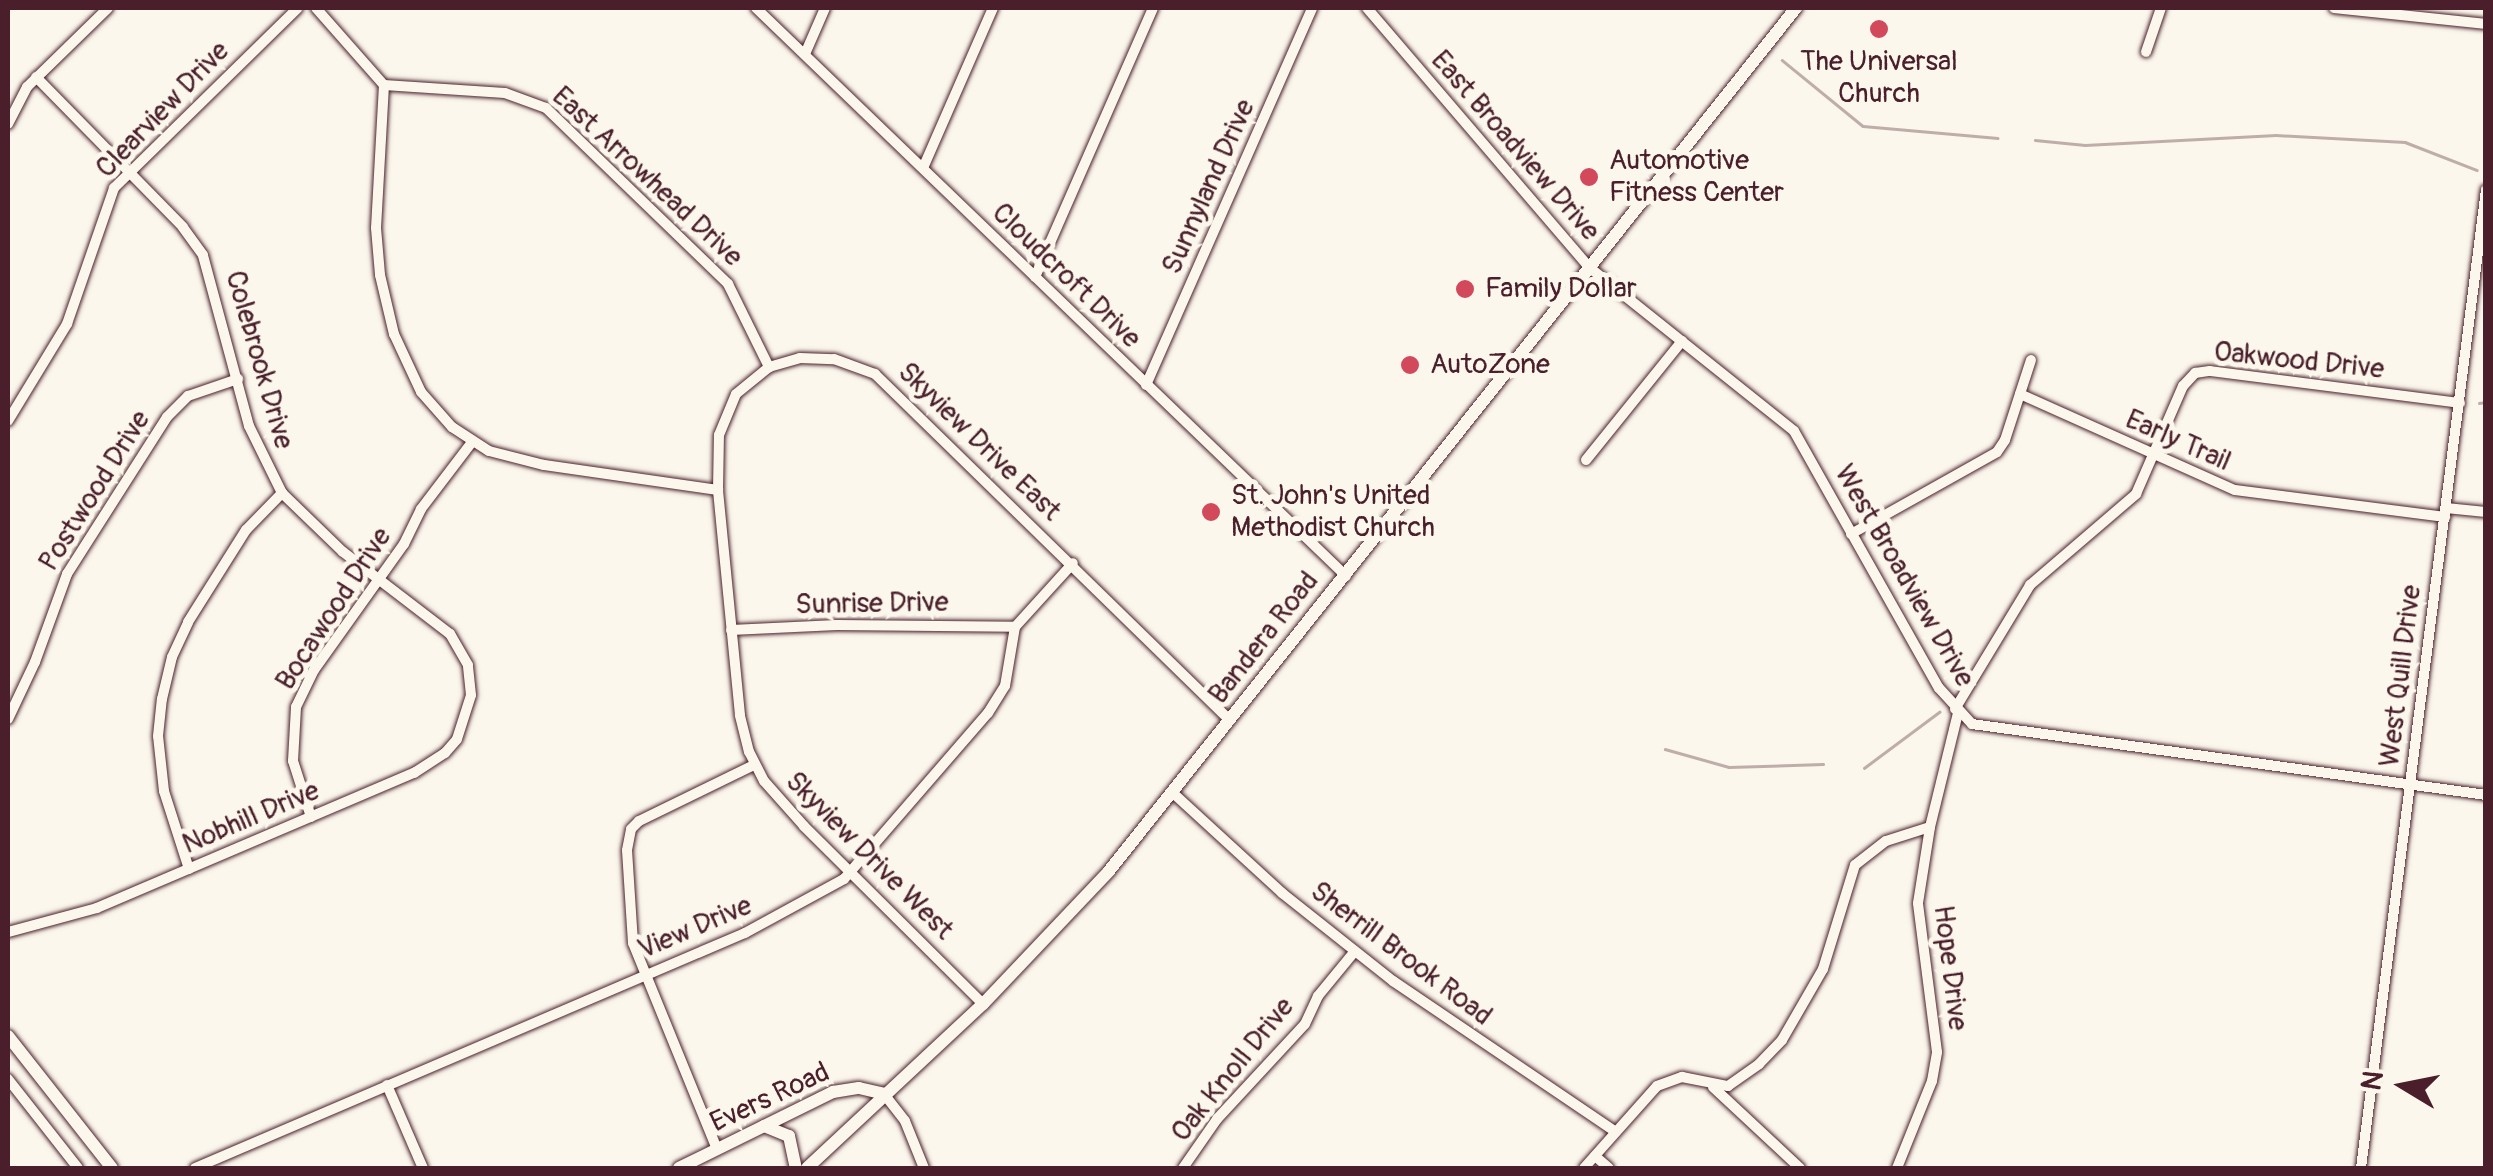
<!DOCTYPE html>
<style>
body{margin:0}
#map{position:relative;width:2493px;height:1176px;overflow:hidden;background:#fbf7ec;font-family:Pangolin,sans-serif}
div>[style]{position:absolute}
.stream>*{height:2.5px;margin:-1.25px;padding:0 1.25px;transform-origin:1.25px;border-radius:1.25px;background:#bfadaa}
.roads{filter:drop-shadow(0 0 2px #4a1f2b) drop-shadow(0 0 2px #4a1f2b)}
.minor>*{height:10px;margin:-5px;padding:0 5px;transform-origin:5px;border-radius:5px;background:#fbf7ec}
.major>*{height:12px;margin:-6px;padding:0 6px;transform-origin:6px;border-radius:6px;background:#fbf7ec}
.dots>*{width:28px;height:28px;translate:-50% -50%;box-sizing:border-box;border:5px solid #fbf7ec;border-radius:50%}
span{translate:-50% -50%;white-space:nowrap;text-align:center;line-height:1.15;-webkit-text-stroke:10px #fbf7ec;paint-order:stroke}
.poi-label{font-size:28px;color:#4a1f2b}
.left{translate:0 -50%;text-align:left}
.street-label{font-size:28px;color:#4a1f2b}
.frame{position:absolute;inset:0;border:10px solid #4a1f2b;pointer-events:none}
.north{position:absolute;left:2353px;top:1036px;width:100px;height:100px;-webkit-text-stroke:8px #fbf7ec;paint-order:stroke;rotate:280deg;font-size:28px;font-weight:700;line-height:40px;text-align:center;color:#4a1f2b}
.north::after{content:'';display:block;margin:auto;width:35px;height:45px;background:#4a1f2b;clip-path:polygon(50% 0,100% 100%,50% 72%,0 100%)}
</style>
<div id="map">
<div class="stream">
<i style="left:1782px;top:60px;width:104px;rotate:39.2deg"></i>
<i style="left:1863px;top:126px;width:135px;rotate:5.1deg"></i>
<i style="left:2035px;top:140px;width:50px;rotate:5.7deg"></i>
<i style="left:2085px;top:145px;width:191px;rotate:-3deg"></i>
<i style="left:2276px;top:135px;width:129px;rotate:3.1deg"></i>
<i style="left:2405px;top:142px;width:77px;rotate:21.3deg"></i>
<i style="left:2479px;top:403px;width:7px;rotate:-8deg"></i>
<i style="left:1665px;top:749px;width:66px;rotate:15.7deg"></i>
<i style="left:1729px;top:767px;width:94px;rotate:-1.8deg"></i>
<i style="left:1864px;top:768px;width:94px;rotate:-36.7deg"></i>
</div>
<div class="roads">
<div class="minor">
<i style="left:316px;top:8px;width:103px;rotate:48.6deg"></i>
<i style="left:756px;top:8px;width:819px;rotate:43.91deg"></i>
<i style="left:1367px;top:8px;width:343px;rotate:49.4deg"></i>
<i style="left:1590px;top:268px;width:261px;rotate:38.6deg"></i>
<i style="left:1794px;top:431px;width:295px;rotate:60.6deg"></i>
<i style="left:1939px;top:688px;width:49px;rotate:47.5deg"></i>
<i style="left:1972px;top:724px;width:519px;rotate:7.86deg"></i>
<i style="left:2334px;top:8px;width:153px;rotate:6deg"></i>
<i style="left:2146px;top:52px;width:46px;rotate:-71.2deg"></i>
<i style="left:805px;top:54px;width:50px;rotate:-66.5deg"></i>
<i style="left:384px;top:85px;width:143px;rotate:93.2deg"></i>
<i style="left:376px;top:228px;width:47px;rotate:85.1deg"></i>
<i style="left:380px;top:275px;width:61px;rotate:76.7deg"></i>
<i style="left:394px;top:334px;width:64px;rotate:65deg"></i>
<i style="left:421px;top:392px;width:47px;rotate:48.5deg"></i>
<i style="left:452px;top:427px;width:44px;rotate:33deg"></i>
<i style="left:489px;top:451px;width:57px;rotate:14.3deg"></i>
<i style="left:544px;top:465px;width:176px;rotate:8.2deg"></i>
<i style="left:384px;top:85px;width:121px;rotate:3.8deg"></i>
<i style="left:505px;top:93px;width:44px;rotate:20.1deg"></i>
<i style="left:546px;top:108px;width:253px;rotate:44deg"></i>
<i style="left:728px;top:284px;width:93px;rotate:63.7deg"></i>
<i style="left:8px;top:124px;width:42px;rotate:-62.8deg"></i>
<i style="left:27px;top:87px;width:113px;rotate:-44.3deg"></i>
<i style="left:923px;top:168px;width:175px;rotate:-66.4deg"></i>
<i style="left:1035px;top:277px;width:294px;rotate:-66.3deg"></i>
<i style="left:1146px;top:385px;width:412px;rotate:-66.2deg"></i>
<i style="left:2020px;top:394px;width:235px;rotate:24.1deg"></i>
<i style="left:2235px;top:490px;width:212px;rotate:7.3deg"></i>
<i style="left:8px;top:421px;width:114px;rotate:-58.7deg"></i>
<i style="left:67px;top:324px;width:144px;rotate:-70.9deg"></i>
<i style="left:114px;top:188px;width:257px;rotate:-44.4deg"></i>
<i style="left:1586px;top:460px;width:153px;rotate:-51.1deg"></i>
<i style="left:2446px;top:508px;width:40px;rotate:5.7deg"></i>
<i style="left:1851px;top:534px;width:167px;rotate:-29.3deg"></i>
<i style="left:1997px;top:452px;width:14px;rotate:-56deg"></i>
<i style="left:2005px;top:440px;width:84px;rotate:-72deg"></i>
<i style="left:731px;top:630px;width:106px;rotate:-2.7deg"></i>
<i style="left:837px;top:625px;width:178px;rotate:0.6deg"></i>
<i style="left:1955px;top:709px;width:145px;rotate:-58.8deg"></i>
<i style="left:2030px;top:585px;width:140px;rotate:-40.6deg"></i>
<i style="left:2136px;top:494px;width:118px;rotate:-66.5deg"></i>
<i style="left:2183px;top:386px;width:18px;rotate:-47deg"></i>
<i style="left:2195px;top:373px;width:15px;rotate:-8deg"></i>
<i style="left:2210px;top:371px;width:252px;rotate:7.3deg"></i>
<i style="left:8px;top:719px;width:63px;rotate:-64.7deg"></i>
<i style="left:35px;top:662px;width:94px;rotate:-70deg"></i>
<i style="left:67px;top:574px;width:186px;rotate:-57.5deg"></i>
<i style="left:167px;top:417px;width:30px;rotate:-45deg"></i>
<i style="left:188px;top:396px;width:53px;rotate:-18.8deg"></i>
<i style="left:1173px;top:793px;width:148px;rotate:42.5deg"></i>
<i style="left:1282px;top:893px;width:142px;rotate:38.4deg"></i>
<i style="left:1393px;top:981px;width:269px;rotate:34.1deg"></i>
<i style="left:311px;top:817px;width:59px;rotate:-107.8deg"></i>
<i style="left:293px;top:761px;width:54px;rotate:-86.8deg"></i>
<i style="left:296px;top:707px;width:41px;rotate:-64.1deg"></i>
<i style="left:314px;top:670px;width:155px;rotate:-54.5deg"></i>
<i style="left:404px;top:544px;width:39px;rotate:-64deg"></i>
<i style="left:421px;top:509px;width:84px;rotate:-52.7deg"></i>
<i style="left:189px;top:869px;width:82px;rotate:-107.8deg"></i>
<i style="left:164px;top:791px;width:55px;rotate:-96.2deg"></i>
<i style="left:158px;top:736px;width:37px;rotate:-84deg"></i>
<i style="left:162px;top:699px;width:43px;rotate:-76.6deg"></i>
<i style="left:172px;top:657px;width:38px;rotate:-65deg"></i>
<i style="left:188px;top:622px;width:109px;rotate:-57.8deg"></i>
<i style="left:246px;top:530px;width:52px;rotate:-45.8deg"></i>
<i style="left:8px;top:932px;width:92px;rotate:-15.1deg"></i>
<i style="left:97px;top:908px;width:345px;rotate:-23.1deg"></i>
<i style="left:414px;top:773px;width:37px;rotate:-33deg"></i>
<i style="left:445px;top:753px;width:18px;rotate:-49deg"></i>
<i style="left:457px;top:739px;width:46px;rotate:-72.3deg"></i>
<i style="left:471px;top:695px;width:30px;rotate:-96deg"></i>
<i style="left:468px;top:665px;width:36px;rotate:-120deg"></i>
<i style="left:450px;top:634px;width:135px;rotate:-142.5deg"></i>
<i style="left:343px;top:552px;width:85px;rotate:-136deg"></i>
<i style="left:282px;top:493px;width:75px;rotate:-116.2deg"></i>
<i style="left:249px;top:426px;width:177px;rotate:-105.1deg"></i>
<i style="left:203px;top:255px;width:34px;rotate:-126deg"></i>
<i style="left:183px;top:227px;width:210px;rotate:-134.4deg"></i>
<i style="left:983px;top:1004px;width:252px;rotate:-135.2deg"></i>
<i style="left:804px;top:826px;width:60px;rotate:-131.6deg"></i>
<i style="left:764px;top:781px;width:33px;rotate:-117deg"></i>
<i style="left:749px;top:752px;width:38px;rotate:-104deg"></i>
<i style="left:740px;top:715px;width:226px;rotate:-95.6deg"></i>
<i style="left:718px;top:490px;width:55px;rotate:-89deg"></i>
<i style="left:719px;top:435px;width:44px;rotate:-67.5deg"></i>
<i style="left:736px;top:394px;width:43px;rotate:-39.3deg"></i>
<i style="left:769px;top:367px;width:32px;rotate:-16deg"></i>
<i style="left:800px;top:358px;width:34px;rotate:2deg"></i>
<i style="left:834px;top:359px;width:44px;rotate:20.1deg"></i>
<i style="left:875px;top:374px;width:496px;rotate:44.3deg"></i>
<i style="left:8px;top:1079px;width:113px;rotate:51.8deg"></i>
<i style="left:387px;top:1085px;width:90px;rotate:66.6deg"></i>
<i style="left:1713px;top:1087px;width:119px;rotate:43deg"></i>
<i style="left:884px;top:1094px;width:34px;rotate:52deg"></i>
<i style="left:905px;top:1121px;width:51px;rotate:68deg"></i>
<i style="left:717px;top:1149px;width:222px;rotate:-112.2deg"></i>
<i style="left:633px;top:943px;width:93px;rotate:-93.7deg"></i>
<i style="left:627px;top:850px;width:21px;rotate:-79deg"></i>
<i style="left:631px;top:829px;width:11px;rotate:-45deg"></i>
<i style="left:639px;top:821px;width:128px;rotate:-26deg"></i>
<i style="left:1595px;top:1156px;width:18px;rotate:41deg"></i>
<i style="left:195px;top:1168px;width:598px;rotate:-23.14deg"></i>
<i style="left:745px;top:933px;width:113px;rotate:-28.6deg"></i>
<i style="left:844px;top:879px;width:220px;rotate:-49.1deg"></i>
<i style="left:988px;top:713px;width:32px;rotate:-58deg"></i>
<i style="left:1005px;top:686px;width:60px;rotate:-80.4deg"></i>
<i style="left:1015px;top:627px;width:86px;rotate:-47.8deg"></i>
<i style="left:1183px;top:1168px;width:60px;rotate:-55.2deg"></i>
<i style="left:1217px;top:1119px;width:129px;rotate:-47.2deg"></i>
<i style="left:1305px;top:1024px;width:31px;rotate:-65deg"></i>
<i style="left:1318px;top:996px;width:58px;rotate:-50.6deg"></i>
<i style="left:1584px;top:1168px;width:110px;rotate:-48.3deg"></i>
<i style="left:1657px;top:1086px;width:27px;rotate:-20deg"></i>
<i style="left:1682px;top:1077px;width:47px;rotate:11.1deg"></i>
<i style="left:1728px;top:1086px;width:38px;rotate:-35deg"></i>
<i style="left:1759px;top:1064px;width:33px;rotate:-46deg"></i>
<i style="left:1782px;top:1040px;width:82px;rotate:-60deg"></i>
<i style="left:1823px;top:969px;width:109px;rotate:-72.9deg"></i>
<i style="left:1855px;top:865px;width:39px;rotate:-38deg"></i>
<i style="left:1886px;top:841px;width:46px;rotate:-17.7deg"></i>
<i style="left:1930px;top:827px;width:117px;rotate:-76.2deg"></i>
<i style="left:1897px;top:1168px;width:94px;rotate:-68.1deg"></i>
<i style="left:1932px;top:1081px;width:29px;rotate:-80deg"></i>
<i style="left:1937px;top:1052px;width:150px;rotate:-97.3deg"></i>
<i style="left:1918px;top:903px;width:77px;rotate:-81deg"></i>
<i style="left:2361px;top:1168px;width:986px;rotate:-82.72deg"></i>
</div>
<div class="major">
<i style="left:8px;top:1036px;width:168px;rotate:51.8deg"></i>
<i style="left:764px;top:1126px;width:27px;rotate:22deg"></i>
<i style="left:789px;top:1136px;width:33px;rotate:78deg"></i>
<i style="left:679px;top:1168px;width:172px;rotate:-26.3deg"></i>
<i style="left:833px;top:1092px;width:26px;rotate:-9deg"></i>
<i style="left:859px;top:1088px;width:26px;rotate:13deg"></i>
<i style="left:807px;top:1168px;width:241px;rotate:-43deg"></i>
<i style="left:983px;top:1004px;width:183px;rotate:-46.5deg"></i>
<i style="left:1109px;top:871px;width:1103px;rotate:-51.48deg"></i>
</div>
</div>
<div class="dots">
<i style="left:1879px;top:29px;background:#d1495b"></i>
<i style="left:1589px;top:177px;background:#d1495b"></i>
<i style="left:1465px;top:289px;background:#d1495b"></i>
<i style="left:1410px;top:365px;background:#d1495b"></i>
<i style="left:1211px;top:512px;background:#d1495b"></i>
</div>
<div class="poi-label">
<span style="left:1879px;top:78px">The Universal<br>Church</span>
<span class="left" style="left:1609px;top:177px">Automotive<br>Fitness Center</span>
<span class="left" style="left:1485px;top:289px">Family Dollar</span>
<span class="left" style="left:1430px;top:365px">AutoZone</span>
<span class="left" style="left:1231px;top:512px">St. John's United<br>Methodist Church</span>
</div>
<div class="street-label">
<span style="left:163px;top:110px;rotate:-46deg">Clearview Drive</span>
<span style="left:1515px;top:146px;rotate:49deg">East Broadview Drive</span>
<span style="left:647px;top:177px;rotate:43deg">East Arrowhead Drive</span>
<span style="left:1209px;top:187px;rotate:-66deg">Sunnyland Drive</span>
<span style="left:1066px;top:276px;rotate:44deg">Cloudcroft Drive</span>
<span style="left:259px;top:360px;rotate:74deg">Colebrook Drive</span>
<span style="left:2299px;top:361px;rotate:6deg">Oakwood Drive</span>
<span style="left:2178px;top:441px;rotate:24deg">Early Trail</span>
<span style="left:979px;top:442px;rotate:44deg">Skyview Drive East</span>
<span style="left:95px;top:491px;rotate:-58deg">Postwood Drive</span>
<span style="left:1904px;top:576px;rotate:60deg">West Broadview Drive</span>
<span style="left:872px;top:604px;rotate:-1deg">Sunrise Drive</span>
<span style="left:334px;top:609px;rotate:-57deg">Bocawood Drive</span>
<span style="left:1264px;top:638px;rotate:-52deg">Bandera Road</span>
<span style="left:2401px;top:676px;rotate:-83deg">West Quill Drive</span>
<span style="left:251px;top:818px;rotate:-23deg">Nobhill Drive</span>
<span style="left:869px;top:856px;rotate:45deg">Skyview Drive West</span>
<span style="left:695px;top:928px;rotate:-23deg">View Drive</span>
<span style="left:1401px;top:954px;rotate:37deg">Sherrill Brook Road</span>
<span style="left:1950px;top:968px;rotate:83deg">Hope Drive</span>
<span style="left:1233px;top:1070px;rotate:-51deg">Oak Knoll Drive</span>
<span style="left:770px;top:1098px;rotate:-25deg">Evers Road</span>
</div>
<div class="frame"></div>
<div class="north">N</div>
</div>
